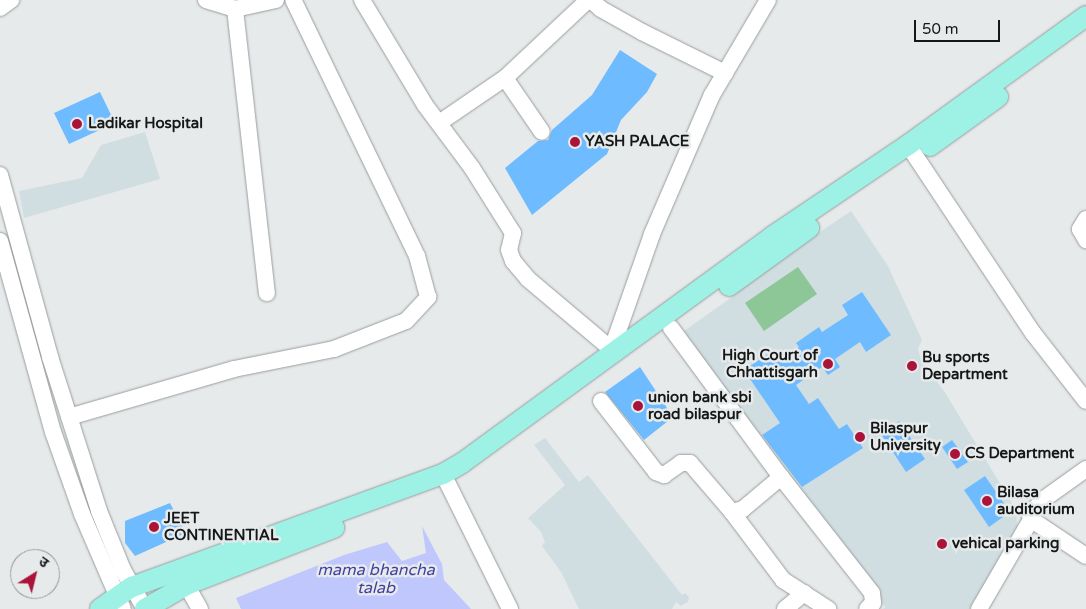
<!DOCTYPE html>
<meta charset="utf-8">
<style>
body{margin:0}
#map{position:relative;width:1086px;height:609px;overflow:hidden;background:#e6eaeb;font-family:"Varela Round","Noto Sans Devanagari",sans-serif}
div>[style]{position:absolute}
.built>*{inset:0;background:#d1dee1}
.green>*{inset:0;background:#8dc697}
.water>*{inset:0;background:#c0c7fc}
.building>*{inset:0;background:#6ebbff}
.roads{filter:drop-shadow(0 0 1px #999d9e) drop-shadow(0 0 1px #999d9e)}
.minor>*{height:16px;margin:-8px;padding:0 8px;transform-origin:8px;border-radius:8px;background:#fff}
.major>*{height:20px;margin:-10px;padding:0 10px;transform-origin:10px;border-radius:10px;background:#9ef1e5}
.dots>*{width:14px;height:14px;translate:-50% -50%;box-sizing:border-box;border:2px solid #e6eaeb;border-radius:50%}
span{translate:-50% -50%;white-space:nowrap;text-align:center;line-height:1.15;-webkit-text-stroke:5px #e6eaeb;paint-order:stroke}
.poi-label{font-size:15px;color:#161818;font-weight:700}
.left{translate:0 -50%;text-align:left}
.right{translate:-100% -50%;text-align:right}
.water-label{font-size:16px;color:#413fa1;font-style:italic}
.north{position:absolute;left:10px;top:549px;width:50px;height:50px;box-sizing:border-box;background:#e6eaeb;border:1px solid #939697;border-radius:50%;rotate:36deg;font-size:14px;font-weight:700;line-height:20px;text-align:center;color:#161818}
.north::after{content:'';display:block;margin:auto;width:18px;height:22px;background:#ab143a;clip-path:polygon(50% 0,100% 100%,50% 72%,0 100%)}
.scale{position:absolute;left:914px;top:20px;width:86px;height:22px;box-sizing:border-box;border:2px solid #161818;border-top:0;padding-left:6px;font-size:15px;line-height:18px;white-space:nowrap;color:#161818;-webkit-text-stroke:4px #e6eaeb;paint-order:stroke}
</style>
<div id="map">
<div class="built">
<i style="clip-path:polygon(145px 132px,160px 179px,24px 218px,19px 191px,82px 178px,101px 145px)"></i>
<i style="clip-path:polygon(851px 211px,888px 266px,922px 340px,918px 349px,921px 359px,946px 394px,1016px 510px,1018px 536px,987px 609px,883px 609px,885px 607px,859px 572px,677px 336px,739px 292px,737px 288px)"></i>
<i style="clip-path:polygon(545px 438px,579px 482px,588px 475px,682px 595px,685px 593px,689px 597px,688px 602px,681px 606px,676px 602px,672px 609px,579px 609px,561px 572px,542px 546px,545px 542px,541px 532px,528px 518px,565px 485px,534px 445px)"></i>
</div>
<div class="green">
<i style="clip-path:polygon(798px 267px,817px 294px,764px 331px,745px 303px)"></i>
</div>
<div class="water">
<i style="clip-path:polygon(422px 526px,442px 564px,444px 580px,471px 609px,241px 609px,236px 598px,344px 555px,387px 542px,402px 561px,426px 553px)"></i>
</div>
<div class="building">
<i style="clip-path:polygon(620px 50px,657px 74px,647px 92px,621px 120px,607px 154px,532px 215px,505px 168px,538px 141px,548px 140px,552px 130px,592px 95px)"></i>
<i style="clip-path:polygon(100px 92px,115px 123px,69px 144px,54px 113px)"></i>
<i style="clip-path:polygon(862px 292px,891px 335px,866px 352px,860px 342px,835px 359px,840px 367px,828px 375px,822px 367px,796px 385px,809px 404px,818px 398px,839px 429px,847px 424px,863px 448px,802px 487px,762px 435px,780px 423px,744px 370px,768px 354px,774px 363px,799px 347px,796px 343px,819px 327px,822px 332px,848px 315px,842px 305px)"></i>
<i style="clip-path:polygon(640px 367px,673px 417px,644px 440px,605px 392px)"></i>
<i style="clip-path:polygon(899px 421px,925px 459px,906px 472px,881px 434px)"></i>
<i style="clip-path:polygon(952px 440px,968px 462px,957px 469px,942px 447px)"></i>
<i style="clip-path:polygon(985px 476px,1010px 512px,989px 527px,964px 490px)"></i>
<i style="clip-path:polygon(170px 503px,186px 533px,135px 556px,125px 543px,125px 521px)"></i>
</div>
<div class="roads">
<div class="minor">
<i style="left:206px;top:0;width:30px;rotate:17deg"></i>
<i style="left:235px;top:9px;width:42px;rotate:-12.4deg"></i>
<i style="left:362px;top:0;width:122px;rotate:59deg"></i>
<i style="left:425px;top:105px;width:79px;rotate:53.3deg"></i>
<i style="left:472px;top:168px;width:77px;rotate:57.8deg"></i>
<i style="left:513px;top:233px;width:17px;rotate:103deg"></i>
<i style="left:509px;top:250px;width:12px;rotate:70deg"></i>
<i style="left:513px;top:261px;width:23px;rotate:50deg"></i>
<i style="left:528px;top:279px;width:109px;rotate:40.1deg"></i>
<i style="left:591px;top:0;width:13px;rotate:42deg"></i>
<i style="left:601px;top:9px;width:47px;rotate:29.3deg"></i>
<i style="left:642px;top:32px;width:93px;rotate:26.3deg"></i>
<i style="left:0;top:8px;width:14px;rotate:-36deg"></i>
<i style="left:235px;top:9px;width:286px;rotate:83.6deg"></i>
<i style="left:505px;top:78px;width:65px;rotate:55.6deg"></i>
<i style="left:439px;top:123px;width:80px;rotate:-34.3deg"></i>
<i style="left:505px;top:78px;width:114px;rotate:-43.2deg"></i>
<i style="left:908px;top:145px;width:226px;rotate:56.4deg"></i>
<i style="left:1033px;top:333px;width:86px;rotate:52.1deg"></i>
<i style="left:0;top:175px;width:189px;rotate:74.6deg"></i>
<i style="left:50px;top:357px;width:162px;rotate:72.3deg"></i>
<i style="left:99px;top:511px;width:64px;rotate:67.9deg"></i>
<i style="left:123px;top:570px;width:45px;rotate:60.6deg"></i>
<i style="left:1086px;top:219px;width:12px;rotate:121deg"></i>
<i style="left:1080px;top:229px;width:13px;rotate:61deg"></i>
<i style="left:0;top:241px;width:198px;rotate:74.5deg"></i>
<i style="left:53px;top:432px;width:87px;rotate:70.5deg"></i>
<i style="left:82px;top:514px;width:103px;rotate:66.7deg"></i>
<i style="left:671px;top:328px;width:185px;rotate:53.6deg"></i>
<i style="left:781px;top:477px;width:147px;rotate:51.9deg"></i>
<i style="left:872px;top:593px;width:10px;rotate:84deg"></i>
<i style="left:873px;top:603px;width:8px;rotate:135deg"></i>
<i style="left:609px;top:357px;width:130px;rotate:-70.7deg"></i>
<i style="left:652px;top:234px;width:151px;rotate:-66.7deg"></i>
<i style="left:712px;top:95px;width:110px;rotate:-59.5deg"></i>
<i style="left:601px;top:401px;width:90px;rotate:52.2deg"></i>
<i style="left:656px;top:472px;width:9px;rotate:21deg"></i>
<i style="left:664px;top:475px;width:21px;rotate:-35deg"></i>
<i style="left:681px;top:463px;width:9px"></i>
<i style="left:690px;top:463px;width:65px;rotate:49.4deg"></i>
<i style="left:732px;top:512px;width:11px;rotate:-15deg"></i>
<i style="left:743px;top:509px;width:50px;rotate:-40.1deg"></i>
<i style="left:69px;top:417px;width:172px;rotate:-16.2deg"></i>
<i style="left:234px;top:369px;width:102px;rotate:-11.3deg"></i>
<i style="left:334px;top:349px;width:77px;rotate:-21.3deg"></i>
<i style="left:406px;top:321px;width:33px;rotate:-47deg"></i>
<i style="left:428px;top:297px;width:42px;rotate:-105deg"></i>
<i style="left:417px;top:256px;width:284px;rotate:-115.8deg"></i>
<i style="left:1086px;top:469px;width:52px;rotate:144.5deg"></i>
<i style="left:1044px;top:499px;width:21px;rotate:133deg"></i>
<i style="left:1030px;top:514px;width:9px;rotate:58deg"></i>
<i style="left:1035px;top:522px;width:61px;rotate:33.7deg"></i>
<i style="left:443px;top:474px;width:151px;rotate:63.6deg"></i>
<i style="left:732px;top:512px;width:85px;rotate:53.1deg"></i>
<i style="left:783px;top:580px;width:54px;rotate:32.8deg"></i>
<i style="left:181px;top:576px;width:38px;rotate:60deg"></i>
<i style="left:785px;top:609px;width:25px;rotate:-40deg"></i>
<i style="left:979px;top:609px;width:105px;rotate:-59.8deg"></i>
</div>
<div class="major">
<i style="left:930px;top:146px;width:84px;rotate:-35.8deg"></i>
<i style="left:729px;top:286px;width:99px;rotate:-35.9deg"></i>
<i style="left:100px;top:609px;width:39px;rotate:-35deg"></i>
<i style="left:132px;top:587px;width:331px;rotate:-20deg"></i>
<i style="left:443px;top:474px;width:22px;rotate:-30deg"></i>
<i style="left:462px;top:463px;width:385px;rotate:-36.1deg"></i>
<i style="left:773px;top:236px;width:163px;rotate:-34deg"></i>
<i style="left:908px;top:145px;width:220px;rotate:-35.9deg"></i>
<i style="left:145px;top:609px;width:48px;rotate:-30.3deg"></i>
<i style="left:186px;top:585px;width:159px;rotate:-21.1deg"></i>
</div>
</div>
<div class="dots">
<i style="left:77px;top:124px;background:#ab143a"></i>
<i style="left:575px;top:142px;background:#ab143a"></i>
<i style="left:828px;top:364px;background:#ab143a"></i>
<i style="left:912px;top:366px;background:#ab143a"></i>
<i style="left:638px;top:406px;background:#ab143a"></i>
<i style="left:860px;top:437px;background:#ab143a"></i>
<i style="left:955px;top:454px;background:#ab143a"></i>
<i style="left:987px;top:501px;background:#ab143a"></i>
<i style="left:154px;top:527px;background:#ab143a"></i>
<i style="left:942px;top:544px;background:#ab143a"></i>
</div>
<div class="poi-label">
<span class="left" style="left:88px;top:124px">Ladikar Hospital</span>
<span class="left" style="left:585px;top:142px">YASH PALACE</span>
<span class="right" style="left:818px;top:364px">High Court of<br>Chhattisgarh</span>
<span class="left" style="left:922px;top:366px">Bu sports<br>Department</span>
<span class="left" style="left:648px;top:406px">union bank sbi<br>road bilaspur</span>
<span class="left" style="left:870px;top:437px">Bilaspur<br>University</span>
<span class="left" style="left:965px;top:454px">CS Department</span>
<span class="left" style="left:997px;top:501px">Bilasa<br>auditorium</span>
<span class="left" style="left:164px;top:527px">JEET<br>CONTINENTIAL</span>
<span class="left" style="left:952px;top:544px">vehical parking</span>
</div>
<div class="water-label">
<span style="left:376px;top:579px">mama bhancha<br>talab</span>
</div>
<div class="north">उ</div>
<div class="scale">50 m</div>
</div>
